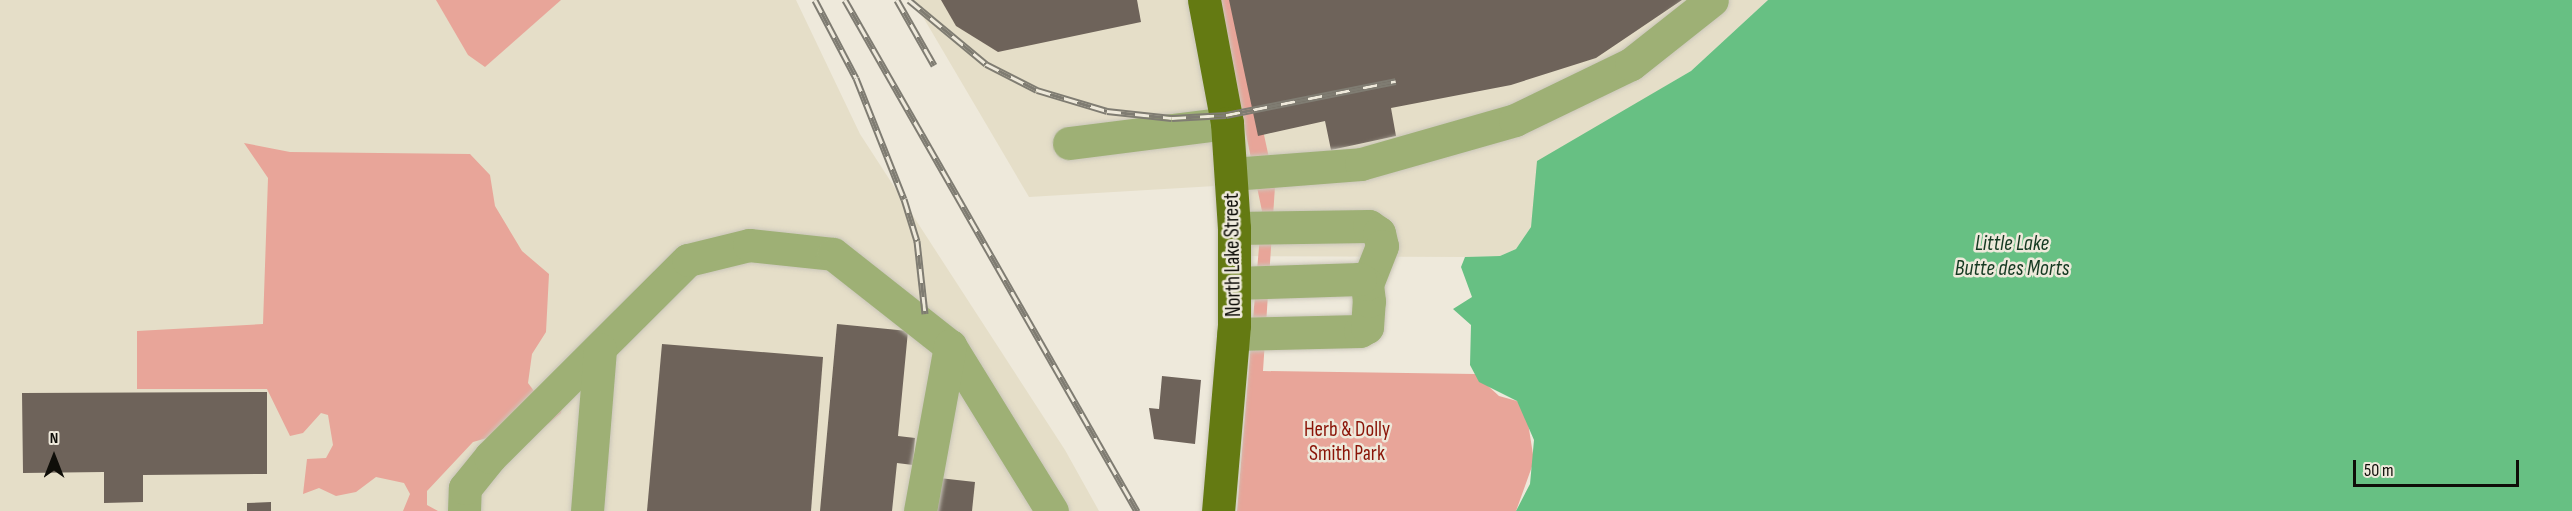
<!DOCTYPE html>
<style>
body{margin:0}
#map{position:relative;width:2572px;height:511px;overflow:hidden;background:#eee9db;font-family:"Sofia Sans Condensed",sans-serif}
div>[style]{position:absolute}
.built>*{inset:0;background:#e5dec8}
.green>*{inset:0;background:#e8a599}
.water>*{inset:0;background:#67c083}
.building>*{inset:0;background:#6e635a}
.roads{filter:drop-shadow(0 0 2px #cac6b9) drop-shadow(0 0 2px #cac6b9)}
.minor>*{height:33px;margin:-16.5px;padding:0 16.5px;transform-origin:16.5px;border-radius:16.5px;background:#9eb075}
.major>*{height:33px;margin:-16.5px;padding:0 16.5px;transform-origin:16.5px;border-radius:16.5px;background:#647a12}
.rail>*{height:7px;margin-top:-3.5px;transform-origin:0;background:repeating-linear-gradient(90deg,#eee9db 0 14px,#7f7c72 0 28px);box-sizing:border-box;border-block:2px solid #7f7c72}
span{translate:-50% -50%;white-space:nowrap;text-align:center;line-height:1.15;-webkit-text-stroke:5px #eee9db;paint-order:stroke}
.street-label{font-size:21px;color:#0f0e09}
.park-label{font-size:21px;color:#8a1407}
.water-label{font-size:22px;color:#153a22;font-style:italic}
.north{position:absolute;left:24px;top:427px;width:60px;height:60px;-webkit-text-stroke:4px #eee9db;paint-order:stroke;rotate:0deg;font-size:16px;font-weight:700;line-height:24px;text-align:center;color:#0f0e09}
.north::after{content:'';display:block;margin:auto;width:21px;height:27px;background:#0f0e09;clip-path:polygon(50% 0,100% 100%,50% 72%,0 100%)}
.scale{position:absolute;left:2353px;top:460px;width:166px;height:27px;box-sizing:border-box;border:3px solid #0f0e09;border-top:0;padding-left:8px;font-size:18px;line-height:21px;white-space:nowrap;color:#0f0e09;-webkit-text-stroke:4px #eee9db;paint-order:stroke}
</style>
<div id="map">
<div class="built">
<i style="clip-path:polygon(0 0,796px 0,860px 134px,1065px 450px,1099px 511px,0 511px)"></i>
<i style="clip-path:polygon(913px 0,1768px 0,1691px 71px,1579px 138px,1534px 205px,1531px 227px,1516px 249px,1500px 256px,1465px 257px,1235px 256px,1232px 185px,1029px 197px)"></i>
</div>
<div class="green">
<i style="clip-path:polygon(436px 0,561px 0,485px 67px,468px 55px)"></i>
<i style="clip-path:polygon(1218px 0,1235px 0,1275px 186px,1263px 371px,1475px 374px,1499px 396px,1517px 401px,1527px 416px,1534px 461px,1516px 511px,1237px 511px,1262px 211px)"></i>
<i style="clip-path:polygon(244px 143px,290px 152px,470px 154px,490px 175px,495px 206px,522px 251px,549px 274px,546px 332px,532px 354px,528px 383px,534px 391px,566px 387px,561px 413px,526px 443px,501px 434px,473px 442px,427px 491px,427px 505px,438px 511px,403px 511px,410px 494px,404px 483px,376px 477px,356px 492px,336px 496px,319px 488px,303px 494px,307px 459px,326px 458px,333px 445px,328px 415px,321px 413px,303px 433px,290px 436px,267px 389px,137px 389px,137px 331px,263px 324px,268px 178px)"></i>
</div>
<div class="water">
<i style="clip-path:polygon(1768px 0,2572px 0,2572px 511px,1516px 511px,1530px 484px,1534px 440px,1517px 401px,1479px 382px,1470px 365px,1471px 325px,1453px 309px,1472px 297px,1461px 267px,1465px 257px,1500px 256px,1516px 249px,1531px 227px,1537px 161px,1691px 71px)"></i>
</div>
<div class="building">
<i style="clip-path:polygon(941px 0,1137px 0,1141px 22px,998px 52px,956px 26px)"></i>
<i style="clip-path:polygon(1229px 0,1682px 0,1596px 58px,1511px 85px,1391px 108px,1396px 136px,1331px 150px,1325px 121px,1258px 136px)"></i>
<i style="clip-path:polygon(837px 324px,908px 331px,898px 436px,915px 438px,913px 465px,897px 463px,892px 511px,820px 511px)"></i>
<i style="clip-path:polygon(662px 344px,823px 357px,811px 511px,647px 511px)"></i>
<i style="clip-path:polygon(1162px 376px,1201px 380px,1195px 444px,1154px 439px,1149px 408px,1159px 409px)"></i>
<i style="clip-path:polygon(267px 392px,267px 474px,143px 475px,143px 502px,104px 503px,104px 472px,23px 473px,22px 393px)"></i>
<i style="clip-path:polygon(939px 478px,975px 482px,972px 511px,936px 511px)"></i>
<i style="clip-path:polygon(271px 502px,271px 511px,247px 511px,247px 503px)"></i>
</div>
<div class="roads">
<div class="minor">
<i style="left:1069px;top:143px;width:159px;rotate:-7.2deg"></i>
<i style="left:1232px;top:174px;width:129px;rotate:-4.4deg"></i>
<i style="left:1361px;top:164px;width:160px;rotate:-15.9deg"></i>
<i style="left:1515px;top:120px;width:129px;rotate:-25.8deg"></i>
<i style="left:1631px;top:64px;width:103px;rotate:-38.3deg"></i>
<i style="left:1234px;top:228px;width:135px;rotate:-0.8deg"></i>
<i style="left:1369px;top:226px;width:12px;rotate:35deg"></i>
<i style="left:1379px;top:233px;width:13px;rotate:77deg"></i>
<i style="left:1382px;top:246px;width:41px;rotate:111.5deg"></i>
<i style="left:1233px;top:334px;width:127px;rotate:-1.4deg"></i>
<i style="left:1360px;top:331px;width:8px;rotate:-30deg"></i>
<i style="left:1367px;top:327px;width:26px;rotate:-86deg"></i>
<i style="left:1369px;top:301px;width:17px;rotate:-97deg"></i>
<i style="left:1367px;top:284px;width:9px;rotate:-144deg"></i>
<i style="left:1360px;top:279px;width:125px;rotate:178.2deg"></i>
<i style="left:464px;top:511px;width:23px;rotate:-88deg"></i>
<i style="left:465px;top:488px;width:40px;rotate:-51deg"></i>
<i style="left:490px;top:457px;width:279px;rotate:-44.9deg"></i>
<i style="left:688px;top:260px;width:63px;rotate:-13.8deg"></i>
<i style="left:749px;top:245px;width:84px;rotate:6.1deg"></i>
<i style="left:833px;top:254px;width:149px;rotate:38.2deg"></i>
<i style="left:950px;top:346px;width:194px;rotate:58.3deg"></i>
<i style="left:587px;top:511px;width:162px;rotate:-85.4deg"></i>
<i style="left:920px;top:511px;width:168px;rotate:-79.7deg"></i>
</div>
<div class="major">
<i style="left:1204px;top:0;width:125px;rotate:79.4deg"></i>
<i style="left:1227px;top:123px;width:105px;rotate:86.2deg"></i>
<i style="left:1234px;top:228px;width:97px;rotate:90deg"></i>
<i style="left:1234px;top:325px;width:187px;rotate:94.9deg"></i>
</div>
</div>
<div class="rail">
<i style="left:815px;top:0;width:88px;rotate:62.3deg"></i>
<i style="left:856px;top:78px;width:130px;rotate:68.4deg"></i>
<i style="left:904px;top:199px;width:44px;rotate:72.8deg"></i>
<i style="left:917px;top:241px;width:73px;rotate:83.7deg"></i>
<i style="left:845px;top:0;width:589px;rotate:60.26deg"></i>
<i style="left:897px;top:0;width:75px;rotate:60.4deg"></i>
<i style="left:909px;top:0;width:100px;rotate:39.7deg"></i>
<i style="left:986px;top:64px;width:57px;rotate:27deg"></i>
<i style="left:1037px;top:90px;width:73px;rotate:16.7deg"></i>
<i style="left:1107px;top:111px;width:65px;rotate:6.1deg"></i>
<i style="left:1172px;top:118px;width:54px;rotate:-3.2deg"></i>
<i style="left:1226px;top:115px;width:173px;rotate:-11.3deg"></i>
</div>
<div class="street-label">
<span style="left:1233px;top:255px;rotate:-91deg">North Lake Street</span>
</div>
<div class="park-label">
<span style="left:1347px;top:442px">Herb &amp; Dolly<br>Smith Park</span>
</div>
<div class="water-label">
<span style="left:2012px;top:256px">Little Lake<br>Butte des Morts</span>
</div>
<div class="north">N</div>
<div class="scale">50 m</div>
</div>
